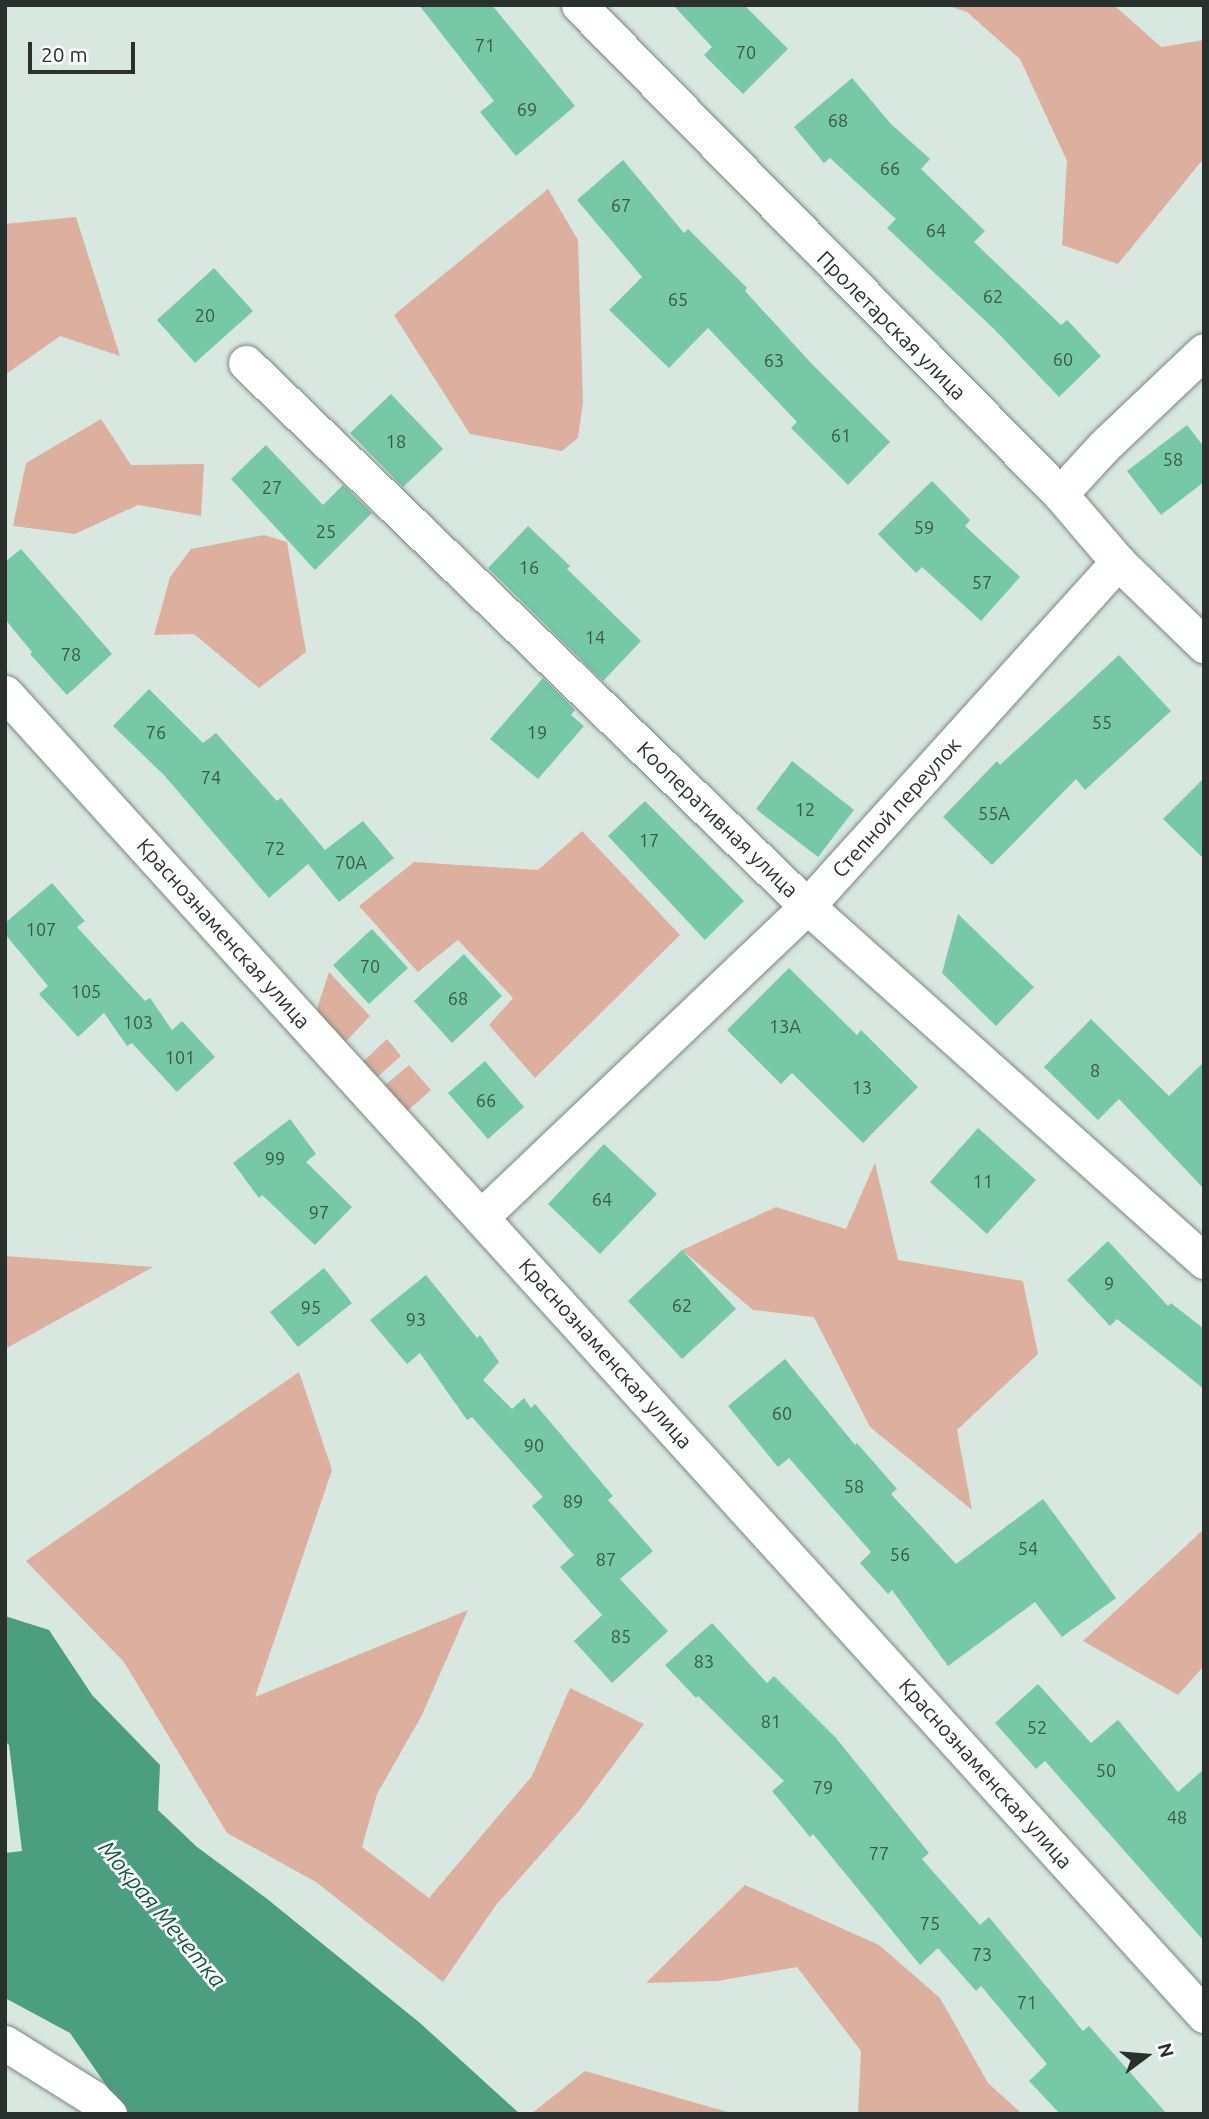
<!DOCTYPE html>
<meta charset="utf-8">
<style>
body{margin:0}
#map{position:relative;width:1209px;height:2119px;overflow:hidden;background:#d8e8e1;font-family:Ubuntu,sans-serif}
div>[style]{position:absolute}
.green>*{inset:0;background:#dcaf9f}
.water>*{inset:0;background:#4b9e7f}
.building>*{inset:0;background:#76c8a7}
.roads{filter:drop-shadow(0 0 2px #798881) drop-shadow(0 0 2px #798881)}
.street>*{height:35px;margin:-17.5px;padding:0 17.5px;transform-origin:17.5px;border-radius:17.5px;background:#fff}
span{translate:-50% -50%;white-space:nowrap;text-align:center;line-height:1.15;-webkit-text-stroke:5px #fff;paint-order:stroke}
.number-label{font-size:18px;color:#3d564c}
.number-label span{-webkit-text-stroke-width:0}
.street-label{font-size:21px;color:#2a302d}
.water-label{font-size:23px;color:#155741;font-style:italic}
.frame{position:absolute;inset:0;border:7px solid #2a302d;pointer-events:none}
.north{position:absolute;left:1111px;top:2021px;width:70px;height:70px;-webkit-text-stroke:5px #fff;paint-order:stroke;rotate:74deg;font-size:19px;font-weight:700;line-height:28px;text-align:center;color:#2a302d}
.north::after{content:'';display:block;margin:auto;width:24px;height:32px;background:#2a302d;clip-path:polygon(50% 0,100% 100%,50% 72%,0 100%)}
.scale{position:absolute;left:28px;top:42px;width:107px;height:32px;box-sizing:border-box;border:4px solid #2a302d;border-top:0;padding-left:9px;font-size:21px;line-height:24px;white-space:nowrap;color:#2a302d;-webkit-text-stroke:5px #fff;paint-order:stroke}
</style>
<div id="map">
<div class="green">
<i style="clip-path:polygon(946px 5px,1114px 5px,1161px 47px,1204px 40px,1204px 158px,1118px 264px,1062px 245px,1067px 161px,1020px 59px,967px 12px)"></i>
<i style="clip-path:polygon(548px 189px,578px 240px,583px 402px,578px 438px,562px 451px,470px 434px,394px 315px)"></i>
<i style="clip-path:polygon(76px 217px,120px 356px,60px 336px,5px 375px,5px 224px)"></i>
<i style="clip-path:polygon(101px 419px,131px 465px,204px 464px,201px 516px,138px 505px,75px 534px,13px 526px,26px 463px)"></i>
<i style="clip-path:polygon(264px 535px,287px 542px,306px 652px,259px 688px,194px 634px,154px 635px,170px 577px,191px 549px)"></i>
<i style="clip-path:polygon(582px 831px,680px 935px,535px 1078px,489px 1025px,513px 998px,458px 940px,418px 972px,359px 906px,414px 862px,538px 870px)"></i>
<i style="clip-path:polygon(329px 972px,370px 1016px,337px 1051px,312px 1024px)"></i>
<i style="clip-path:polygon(387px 1039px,401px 1056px,366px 1087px,352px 1072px)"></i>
<i style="clip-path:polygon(409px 1065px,431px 1090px,396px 1121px,373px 1095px)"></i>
<i style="clip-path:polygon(875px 1163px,898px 1260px,1023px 1281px,1038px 1354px,957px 1430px,972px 1510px,870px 1427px,814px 1317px,753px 1310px,682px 1250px,776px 1207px,846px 1229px)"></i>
<i style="clip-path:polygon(5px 1256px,153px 1267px,5px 1349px)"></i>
<i style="clip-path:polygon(299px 1372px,332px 1470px,255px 1697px,468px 1610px,422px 1715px,377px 1794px,362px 1847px,429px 1898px,532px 1776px,570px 1688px,644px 1724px,579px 1811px,496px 1905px,443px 1982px,316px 1882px,227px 1833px,124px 1662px,26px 1561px)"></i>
<i style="clip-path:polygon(1204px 1529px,1204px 1666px,1178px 1695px,1083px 1641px)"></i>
<i style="clip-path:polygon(745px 1885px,879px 1945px,940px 1998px,988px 2083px,1022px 2114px,858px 2114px,861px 2051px,797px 1967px,717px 1981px,646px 1983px)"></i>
<i style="clip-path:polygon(585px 2071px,731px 2113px,731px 2114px,531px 2114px)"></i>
</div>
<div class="water">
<i style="clip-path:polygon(5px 1616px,49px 1630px,92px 1695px,160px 1765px,158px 1810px,197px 1847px,266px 1898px,420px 2023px,520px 2114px,126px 2114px,70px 2033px,5px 1998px,5px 1853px,22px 1851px,9px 1745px,5px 1741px)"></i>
</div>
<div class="building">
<i style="clip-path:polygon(419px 5px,492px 5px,575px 106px,516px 156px,480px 112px,494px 101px)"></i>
<i style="clip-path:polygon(673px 5px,744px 5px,788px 49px,743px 94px,704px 55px,712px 47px)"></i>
<i style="clip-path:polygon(852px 78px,891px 124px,930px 159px,921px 169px,985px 231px,974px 242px,1061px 325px,1067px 320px,1101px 356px,1059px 397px,994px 329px,887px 228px,896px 219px,830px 158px,824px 163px,794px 127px)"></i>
<i style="clip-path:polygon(623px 160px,684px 233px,688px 229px,747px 288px,745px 291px,811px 363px,890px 442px,848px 485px,791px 428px,797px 422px,708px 328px,669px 368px,609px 310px,642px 277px,577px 200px)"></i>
<i style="clip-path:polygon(214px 268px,253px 311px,195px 363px,157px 320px)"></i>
<i style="clip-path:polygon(391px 394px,443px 449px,403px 487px,350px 433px)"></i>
<i style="clip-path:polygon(1187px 425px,1204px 447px,1204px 482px,1161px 515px,1127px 471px)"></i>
<i style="clip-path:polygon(266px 445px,323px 505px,343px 485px,372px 513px,315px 570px,231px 479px)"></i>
<i style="clip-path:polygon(932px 481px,970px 520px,965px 526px,1020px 577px,981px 621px,922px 567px,916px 573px,878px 534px)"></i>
<i style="clip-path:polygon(528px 526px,570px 566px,567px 569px,641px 641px,603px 681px,488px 568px)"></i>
<i style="clip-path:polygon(21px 549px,112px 654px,67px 695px,30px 654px,32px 652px,5px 619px,5px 562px)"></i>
<i style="clip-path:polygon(1119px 655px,1171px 711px,1085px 790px,1076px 779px,992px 865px,943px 817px,997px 761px,1000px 765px)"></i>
<i style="clip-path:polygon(543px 678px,575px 710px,571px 715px,584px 726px,538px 779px,490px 739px)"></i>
<i style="clip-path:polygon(149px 689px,203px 743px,216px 733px,277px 801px,281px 798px,325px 850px,363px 821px,394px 858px,339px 902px,308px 864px,269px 898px,164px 775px,113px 726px)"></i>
<i style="clip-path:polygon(792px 761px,854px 810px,818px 857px,756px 809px)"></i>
<i style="clip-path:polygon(1204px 778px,1204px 859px,1163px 819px)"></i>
<i style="clip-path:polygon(645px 801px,744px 901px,705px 940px,608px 836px)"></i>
<i style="clip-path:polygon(52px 883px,85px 921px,77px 927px,145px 1001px,150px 998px,172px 1030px,182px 1021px,215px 1057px,177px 1092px,132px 1043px,127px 1046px,104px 1013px,78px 1037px,39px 994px,48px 986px,5px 934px,5px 923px)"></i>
<i style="clip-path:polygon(958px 914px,1034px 987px,996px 1026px,942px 973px)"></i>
<i style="clip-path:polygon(372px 929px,408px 968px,369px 1004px,333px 965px)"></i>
<i style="clip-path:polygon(464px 954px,502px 996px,452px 1043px,414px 1001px)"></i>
<i style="clip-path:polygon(789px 968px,857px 1035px,861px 1030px,918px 1087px,863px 1143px,792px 1073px,781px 1084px,727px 1030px)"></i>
<i style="clip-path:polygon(1091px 1019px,1169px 1096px,1204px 1062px,1204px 1189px,1119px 1099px,1098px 1120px,1044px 1067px)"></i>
<i style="clip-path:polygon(485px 1061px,524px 1107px,488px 1139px,448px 1093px)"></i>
<i style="clip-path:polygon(290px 1119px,316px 1154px,306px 1162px,352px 1207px,315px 1245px,262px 1195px,259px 1198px,233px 1163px)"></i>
<i style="clip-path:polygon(978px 1128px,1036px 1180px,987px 1234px,930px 1182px)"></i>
<i style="clip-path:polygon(604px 1144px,657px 1194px,600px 1254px,548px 1204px)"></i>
<i style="clip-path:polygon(1108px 1241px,1168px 1306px,1171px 1303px,1204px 1329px,1204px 1389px,1117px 1319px,1110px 1326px,1067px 1280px)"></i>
<i style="clip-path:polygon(682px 1250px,736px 1309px,682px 1359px,628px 1301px)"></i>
<i style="clip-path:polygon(324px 1268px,352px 1303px,298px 1347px,270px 1312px)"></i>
<i style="clip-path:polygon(426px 1275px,477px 1338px,480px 1335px,499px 1362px,483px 1380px,512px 1409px,524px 1398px,531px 1408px,535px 1404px,613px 1496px,608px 1500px,653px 1551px,620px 1579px,668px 1631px,612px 1683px,574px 1641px,602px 1615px,560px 1567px,574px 1555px,532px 1506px,543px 1497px,472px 1417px,467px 1420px,420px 1353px,407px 1364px,370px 1320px)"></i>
<i style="clip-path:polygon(785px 1359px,855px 1445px,857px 1443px,897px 1489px,891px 1494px,956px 1564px,1043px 1499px,1116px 1598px,1062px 1637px,1035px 1602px,948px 1666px,892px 1590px,888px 1594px,860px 1563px,871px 1552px,789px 1458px,778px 1467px,728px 1406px)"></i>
<i style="clip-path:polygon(712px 1623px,767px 1683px,774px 1676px,836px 1738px,929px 1853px,922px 1859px,980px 1925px,989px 1917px,1083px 2031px,1089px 2026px,1167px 2114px,1060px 2114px,1029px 2081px,1047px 2064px,981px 1986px,976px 1991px,938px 1948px,920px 1965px,813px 1834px,810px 1837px,772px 1791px,784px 1781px,698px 1696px,696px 1698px,665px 1665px)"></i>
<i style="clip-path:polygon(1038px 1684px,1091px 1743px,1118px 1720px,1178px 1792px,1204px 1769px,1204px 1941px,1045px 1761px,1036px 1769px,995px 1723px)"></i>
</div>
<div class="roads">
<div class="street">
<i style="left:579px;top:5px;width:686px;rotate:45.47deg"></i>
<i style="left:1060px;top:494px;width:89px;rotate:49.5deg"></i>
<i style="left:1118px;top:562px;width:120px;rotate:44deg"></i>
<i style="left:246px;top:363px;width:781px;rotate:44.07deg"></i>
<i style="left:807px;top:906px;width:533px;rotate:41.8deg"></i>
<i style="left:1060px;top:494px;width:64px;rotate:-47.5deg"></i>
<i style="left:1103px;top:447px;width:139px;rotate:-43.5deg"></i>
<i style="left:5px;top:693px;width:1785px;rotate:47.79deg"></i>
<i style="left:482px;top:1216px;width:449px;rotate:-43.6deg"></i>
<i style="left:807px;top:906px;width:464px;rotate:-47.9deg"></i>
<i style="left:5px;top:2043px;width:104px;rotate:32deg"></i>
<i style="left:93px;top:2098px;width:23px;rotate:45deg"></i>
</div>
</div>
<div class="number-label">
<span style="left:485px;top:45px">71</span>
<span style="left:746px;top:52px">70</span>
<span style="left:527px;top:109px">69</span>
<span style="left:838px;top:120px">68</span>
<span style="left:890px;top:168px">66</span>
<span style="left:621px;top:205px">67</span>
<span style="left:936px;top:230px">64</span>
<span style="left:993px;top:296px">62</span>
<span style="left:678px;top:299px">65</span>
<span style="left:205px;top:315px">20</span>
<span style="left:1063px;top:359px">60</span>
<span style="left:774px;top:360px">63</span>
<span style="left:841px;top:435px">61</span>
<span style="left:396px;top:441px">18</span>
<span style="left:1173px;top:459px">58</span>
<span style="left:272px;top:487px">27</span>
<span style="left:924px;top:527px">59</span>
<span style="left:326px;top:531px">25</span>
<span style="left:529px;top:567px">16</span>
<span style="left:982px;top:582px">57</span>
<span style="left:595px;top:637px">14</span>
<span style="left:71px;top:654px">78</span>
<span style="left:1102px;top:722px">55</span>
<span style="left:156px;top:732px">76</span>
<span style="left:537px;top:732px">19</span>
<span style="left:211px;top:777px">74</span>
<span style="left:805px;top:809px">12</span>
<span style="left:994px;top:813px">55А</span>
<span style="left:649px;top:840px">17</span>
<span style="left:275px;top:848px">72</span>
<span style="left:351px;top:862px">70А</span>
<span style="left:41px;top:929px">107</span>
<span style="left:370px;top:966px">70</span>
<span style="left:86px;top:991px">105</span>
<span style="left:458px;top:998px">68</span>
<span style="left:138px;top:1022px">103</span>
<span style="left:785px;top:1026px">13А</span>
<span style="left:180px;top:1057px">101</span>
<span style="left:1095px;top:1070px">8</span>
<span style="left:862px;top:1087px">13</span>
<span style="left:486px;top:1100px">66</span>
<span style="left:275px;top:1158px">99</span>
<span style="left:983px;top:1181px">11</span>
<span style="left:602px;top:1199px">64</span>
<span style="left:319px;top:1212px">97</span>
<span style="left:1109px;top:1283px">9</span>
<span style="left:682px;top:1305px">62</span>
<span style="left:311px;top:1307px">95</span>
<span style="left:416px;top:1319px">93</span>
<span style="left:782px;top:1413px">60</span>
<span style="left:534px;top:1445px">90</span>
<span style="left:854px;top:1486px">58</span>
<span style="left:573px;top:1501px">89</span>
<span style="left:1028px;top:1548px">54</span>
<span style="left:900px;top:1554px">56</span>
<span style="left:606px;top:1559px">87</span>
<span style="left:621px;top:1636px">85</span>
<span style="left:704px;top:1661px">83</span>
<span style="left:771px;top:1721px">81</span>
<span style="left:1037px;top:1727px">52</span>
<span style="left:1106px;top:1770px">50</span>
<span style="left:823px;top:1787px">79</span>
<span style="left:1177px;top:1817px">48</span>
<span style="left:879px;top:1853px">77</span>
<span style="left:930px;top:1923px">75</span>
<span style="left:982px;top:1954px">73</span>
<span style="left:1027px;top:2002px">71</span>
</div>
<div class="street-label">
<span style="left:892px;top:325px;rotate:45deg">Пролетарская улица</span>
<span style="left:896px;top:807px;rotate:-48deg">Степной переулок</span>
<span style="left:718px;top:819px;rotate:44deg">Кооперативная улица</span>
<span style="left:224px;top:933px;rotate:48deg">Краснознаменская улица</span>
<span style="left:606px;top:1353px;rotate:48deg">Краснознаменская улица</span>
<span style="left:986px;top:1773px;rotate:48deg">Краснознаменская улица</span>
</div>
<div class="water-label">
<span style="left:162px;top:1914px;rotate:50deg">Мокрая Мечетка</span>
</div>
<div class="frame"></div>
<div class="north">N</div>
<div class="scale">20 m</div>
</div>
